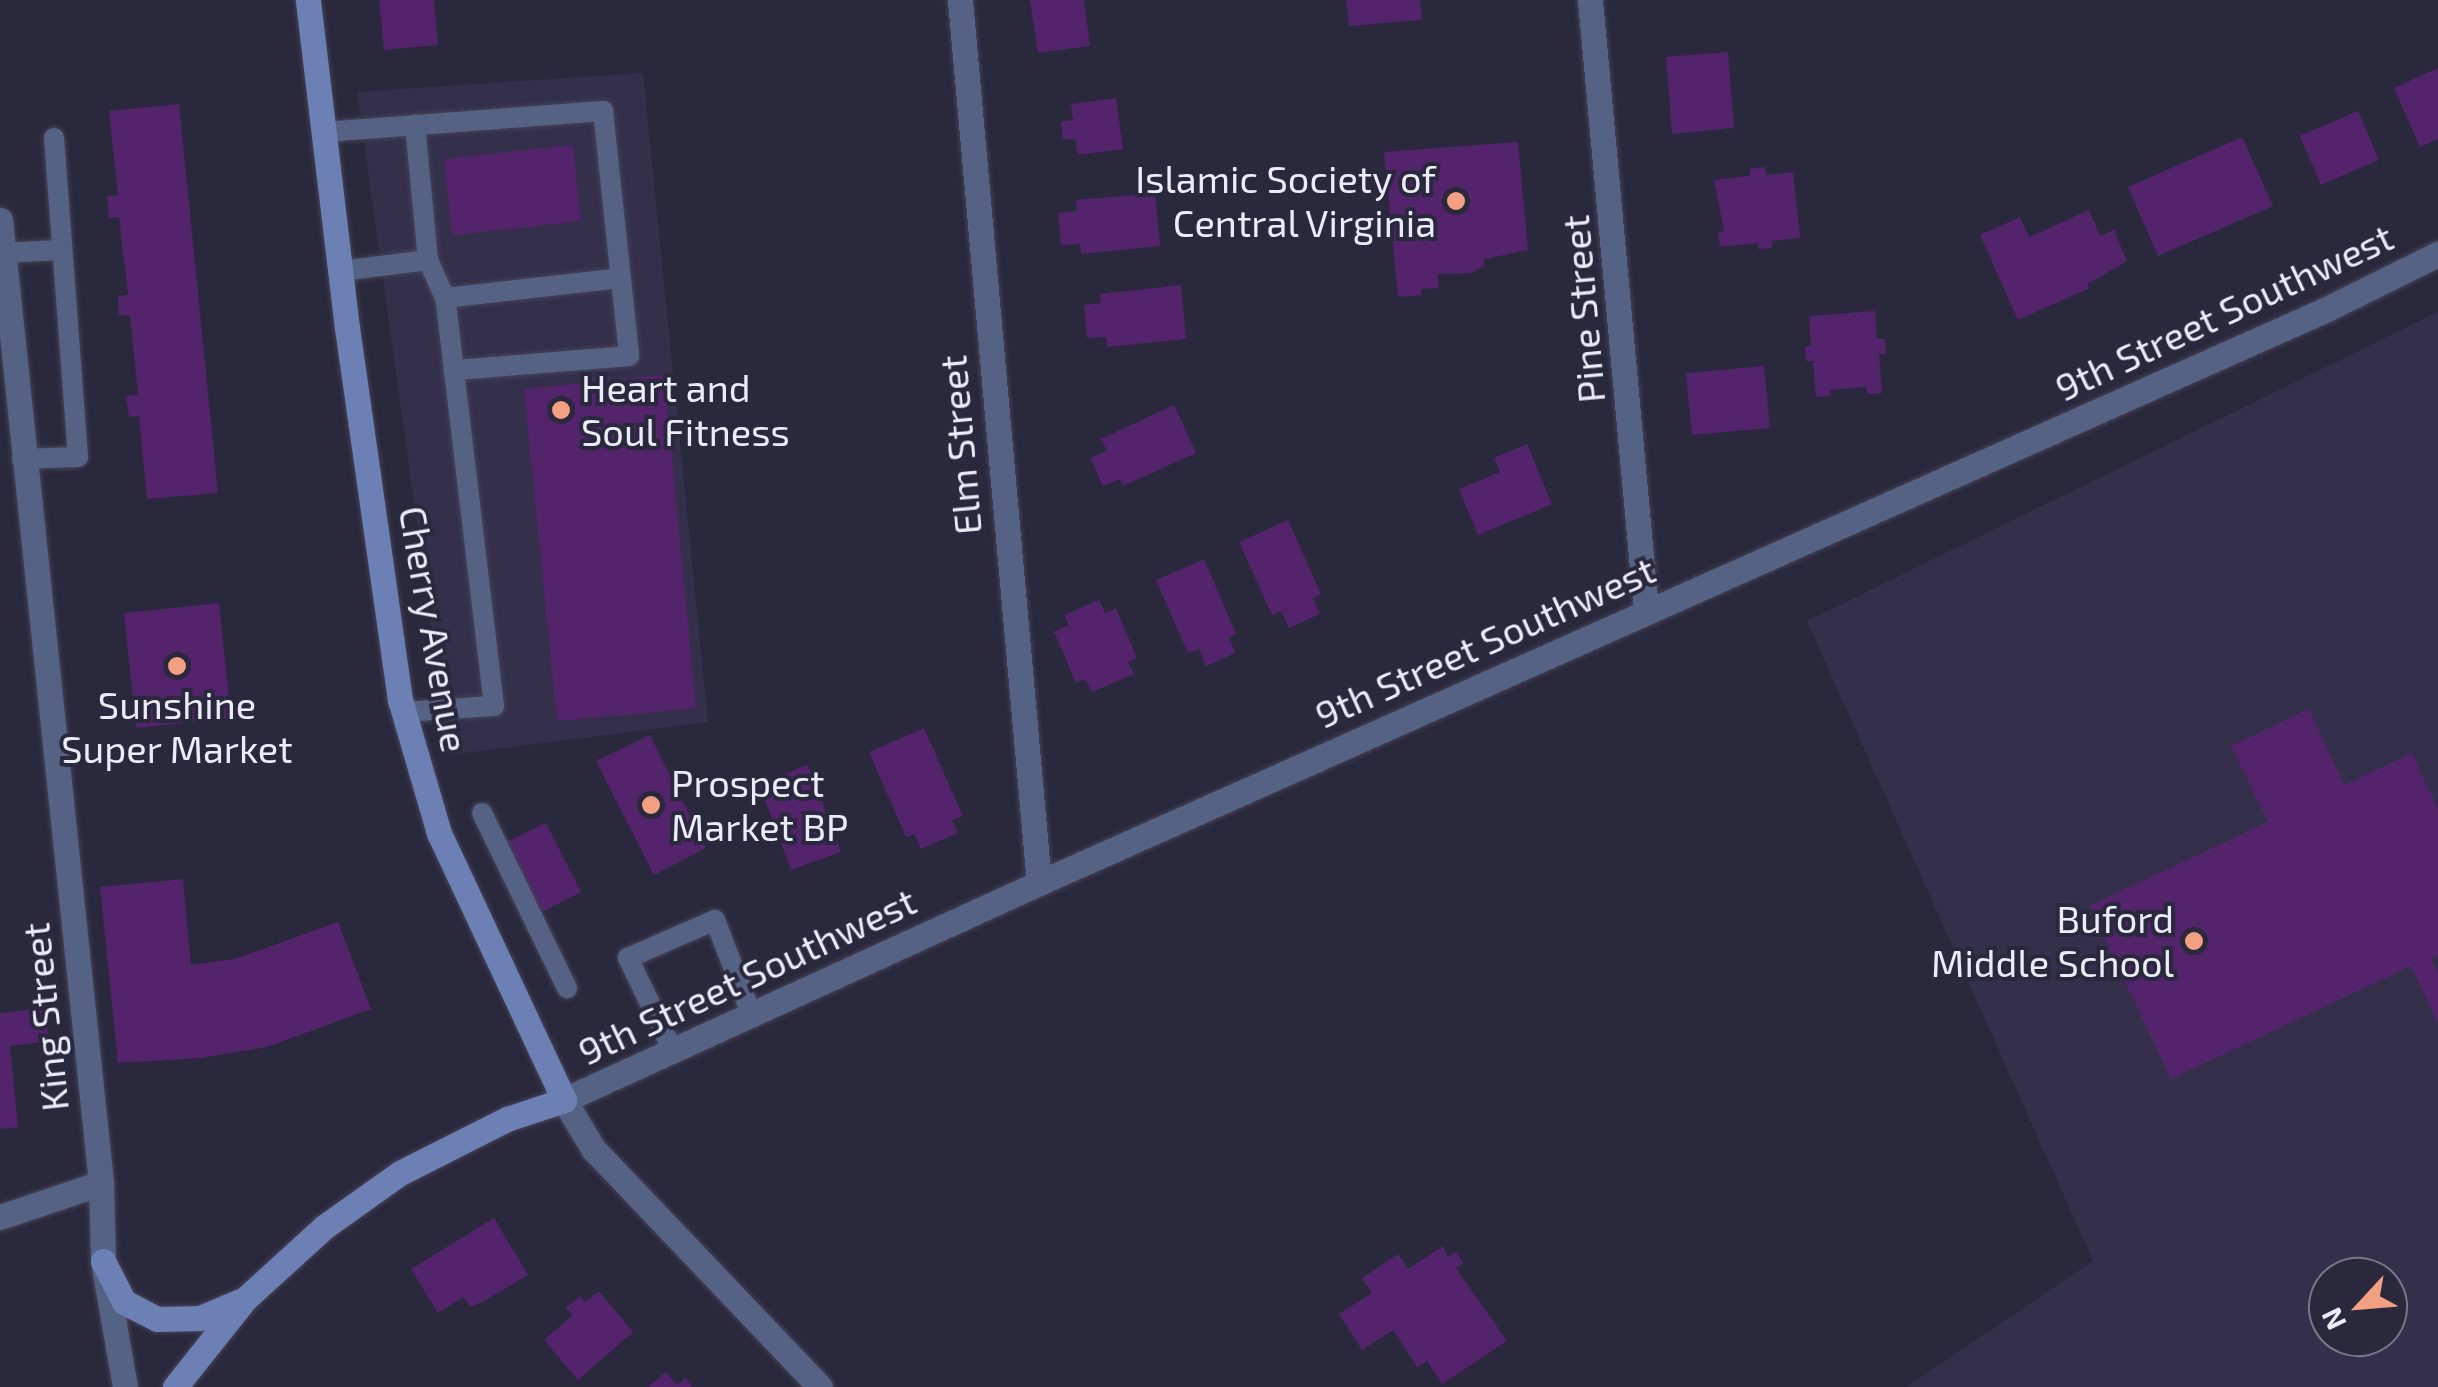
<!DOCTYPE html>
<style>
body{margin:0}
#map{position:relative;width:2438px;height:1387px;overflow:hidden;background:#2a283d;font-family:"Exo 2",sans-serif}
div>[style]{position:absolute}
.built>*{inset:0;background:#34304c}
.building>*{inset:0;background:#53246c}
.roads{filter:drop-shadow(0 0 2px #454357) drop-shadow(0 0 2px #454357)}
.service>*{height:20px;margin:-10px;padding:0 10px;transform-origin:10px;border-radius:10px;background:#556283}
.minor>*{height:25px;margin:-12.5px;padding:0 12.5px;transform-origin:12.5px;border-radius:12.5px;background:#556283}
.tertiary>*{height:25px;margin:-12.5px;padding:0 12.5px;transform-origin:12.5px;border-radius:12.5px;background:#556283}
.secondary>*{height:25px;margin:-12.5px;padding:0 12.5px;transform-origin:12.5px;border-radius:12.5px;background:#6c80b5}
.dots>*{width:28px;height:28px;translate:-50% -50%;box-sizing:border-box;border:5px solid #2a283d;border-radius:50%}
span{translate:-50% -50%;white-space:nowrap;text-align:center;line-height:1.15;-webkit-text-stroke:8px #2a283d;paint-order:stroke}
.poi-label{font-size:38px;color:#ecebf9}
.right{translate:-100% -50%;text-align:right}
.left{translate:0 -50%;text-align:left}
.street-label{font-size:38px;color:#ecebf9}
.north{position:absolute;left:2308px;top:1257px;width:100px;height:100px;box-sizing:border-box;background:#2a283d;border:2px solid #787688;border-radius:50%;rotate:244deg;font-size:28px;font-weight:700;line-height:40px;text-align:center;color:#ecebf9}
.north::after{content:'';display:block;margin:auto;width:35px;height:45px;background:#f39f82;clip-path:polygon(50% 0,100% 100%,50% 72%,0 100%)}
</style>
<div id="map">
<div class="built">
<i style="clip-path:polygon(643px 73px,708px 722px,449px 755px,357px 92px)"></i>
<i style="clip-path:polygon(evenodd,2438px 312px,2438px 1387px,1906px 1387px,2093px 1261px,1807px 621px,2438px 312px,2328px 1277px,2388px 1277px,2388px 1337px,2328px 1337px,2328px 1277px)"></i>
</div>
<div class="building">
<i style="clip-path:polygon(379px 0,434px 0,438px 45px,384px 50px)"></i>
<i style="clip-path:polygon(1030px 0,1084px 0,1090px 46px,1038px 53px)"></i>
<i style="clip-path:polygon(1346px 0,1420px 0,1422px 20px,1349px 26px)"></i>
<i style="clip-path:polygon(1728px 52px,1734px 128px,1672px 134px,1666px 57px)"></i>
<i style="clip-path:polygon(2438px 68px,2438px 139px,2420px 147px,2394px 88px)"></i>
<i style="clip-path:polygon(1116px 98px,1123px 149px,1078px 155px,1075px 139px,1063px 140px,1061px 122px,1073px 120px,1071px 104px)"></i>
<i style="clip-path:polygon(179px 104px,218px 493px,147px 499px,139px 416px,129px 417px,126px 396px,138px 395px,130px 315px,119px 316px,118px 296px,128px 295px,119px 217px,109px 218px,107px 196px,118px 195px,109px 111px)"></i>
<i style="clip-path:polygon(2358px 111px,2379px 160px,2321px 185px,2300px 136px)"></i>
<i style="clip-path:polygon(2242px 137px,2273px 206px,2158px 256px,2128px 187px)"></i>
<i style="clip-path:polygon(1518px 142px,1528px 250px,1484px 259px,1484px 266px,1472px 273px,1438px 274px,1439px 288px,1421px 289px,1422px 295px,1398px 297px,1384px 152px)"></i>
<i style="clip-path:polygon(573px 145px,581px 221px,452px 235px,444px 159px)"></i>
<i style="clip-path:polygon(1765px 167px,1766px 175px,1793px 172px,1800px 238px,1772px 241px,1772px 248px,1758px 249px,1757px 243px,1720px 247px,1718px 232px,1724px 231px,1714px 180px,1750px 176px,1750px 169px)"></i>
<i style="clip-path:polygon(1155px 193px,1160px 246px,1081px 254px,1080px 244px,1061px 245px,1058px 213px,1077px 211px,1076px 200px)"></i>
<i style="clip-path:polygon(2089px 210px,2100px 236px,2114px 230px,2127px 261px,2088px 284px,2089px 288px,2018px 320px,1980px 235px,2020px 217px,2029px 237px)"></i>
<i style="clip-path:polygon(1181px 285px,1186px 339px,1107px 347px,1106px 337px,1087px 338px,1084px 305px,1101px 303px,1100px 294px)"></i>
<i style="clip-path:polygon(1875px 311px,1877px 339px,1885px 339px,1886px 354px,1879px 354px,1882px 393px,1867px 394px,1866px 387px,1830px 390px,1831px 396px,1816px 397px,1813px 361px,1806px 361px,1805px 347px,1811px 346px,1809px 316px)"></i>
<i style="clip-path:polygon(1764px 366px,1770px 428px,1692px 435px,1686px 373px)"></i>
<i style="clip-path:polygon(664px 375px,696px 708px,557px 721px,524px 389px)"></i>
<i style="clip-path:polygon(1174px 405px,1196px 453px,1123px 486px,1120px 479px,1103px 486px,1090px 458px,1107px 451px,1101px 439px)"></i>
<i style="clip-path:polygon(1527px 444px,1552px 504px,1478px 535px,1459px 489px,1500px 472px,1494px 458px)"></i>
<i style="clip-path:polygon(1288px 520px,1321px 594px,1313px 598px,1320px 614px,1289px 628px,1281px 611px,1272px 615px,1239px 542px)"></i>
<i style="clip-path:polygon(1204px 559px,1236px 634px,1229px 637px,1235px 653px,1206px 666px,1199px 649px,1188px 653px,1156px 580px)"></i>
<i style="clip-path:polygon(1099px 600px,1105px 613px,1116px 608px,1137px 658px,1128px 662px,1134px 674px,1092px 692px,1085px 679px,1076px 683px,1054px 632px,1069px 625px,1064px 615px)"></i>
<i style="clip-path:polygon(219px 603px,231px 718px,136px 728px,124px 613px)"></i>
<i style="clip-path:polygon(2309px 709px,2344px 785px,2412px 753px,2438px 809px,2438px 956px,2431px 959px,2438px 973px,2438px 1023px,2411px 966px,2171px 1079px,2089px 906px,2268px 822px,2231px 746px)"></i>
<i style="clip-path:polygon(924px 728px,963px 816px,952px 820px,958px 833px,921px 849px,914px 834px,906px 837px,869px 752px)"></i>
<i style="clip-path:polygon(650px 735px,706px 848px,654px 875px,596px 761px)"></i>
<i style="clip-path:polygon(808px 765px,841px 852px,791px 870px,759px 784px)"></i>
<i style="clip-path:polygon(546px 823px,581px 892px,542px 912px,507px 842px)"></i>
<i style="clip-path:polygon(183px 879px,191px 965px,235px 959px,338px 922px,371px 1009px,267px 1047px,201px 1058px,118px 1063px,100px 887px)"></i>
<i style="clip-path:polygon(45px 1008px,49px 1041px,10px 1046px,18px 1127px,0 1129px,0 1013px)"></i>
<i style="clip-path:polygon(494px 1218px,528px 1275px,484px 1301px,470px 1307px,464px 1297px,438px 1313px,411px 1269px)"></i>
<i style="clip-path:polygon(1443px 1246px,1448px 1257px,1456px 1252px,1464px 1263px,1456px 1268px,1507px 1341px,1442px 1384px,1427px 1361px,1417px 1367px,1393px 1330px,1362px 1350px,1339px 1314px,1372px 1293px,1362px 1278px,1398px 1254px,1408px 1269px)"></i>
<i style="clip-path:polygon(599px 1291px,633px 1332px,578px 1380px,544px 1340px,573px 1315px,566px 1308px,580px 1296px,585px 1302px)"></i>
<i style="clip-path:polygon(666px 1372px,677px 1385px,685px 1378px,693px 1387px,648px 1387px)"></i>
</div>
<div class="roads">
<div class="service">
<i style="left:324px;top:132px;width:280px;rotate:-4.3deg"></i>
<i style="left:603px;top:111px;width:246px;rotate:83.9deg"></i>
<i style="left:629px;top:356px;width:176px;rotate:175.4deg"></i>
<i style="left:3px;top:253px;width:56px;rotate:-3.1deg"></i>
<i style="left:428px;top:260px;width:42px;rotate:65.9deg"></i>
<i style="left:341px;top:271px;width:88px;rotate:-7.2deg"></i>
<i style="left:428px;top:260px;width:136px;rotate:-95.5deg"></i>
<i style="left:22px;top:459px;width:56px;rotate:-2deg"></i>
<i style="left:78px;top:457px;width:320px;rotate:-94.3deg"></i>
<i style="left:403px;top:712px;width:91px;rotate:-3.8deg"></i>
<i style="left:494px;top:706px;width:411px;rotate:-96.8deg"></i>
<i style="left:445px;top:298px;width:177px;rotate:-6.5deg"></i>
<i style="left:482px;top:813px;width:195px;rotate:64.1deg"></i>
<i style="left:674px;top:1053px;width:106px;rotate:-115.8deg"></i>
<i style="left:628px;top:958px;width:95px;rotate:-23.6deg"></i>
<i style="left:715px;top:920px;width:103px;rotate:68.9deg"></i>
</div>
<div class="minor">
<i style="left:960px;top:0;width:887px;rotate:84.89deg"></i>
<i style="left:1590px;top:0;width:614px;rotate:84.76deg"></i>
<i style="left:0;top:220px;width:968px;rotate:84.01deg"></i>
<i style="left:101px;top:1183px;width:78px;rotate:88.5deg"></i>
<i style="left:103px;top:1261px;width:128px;rotate:80.1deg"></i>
<i style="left:0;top:1217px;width:107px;rotate:-18.6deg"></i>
</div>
<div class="tertiary">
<i style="left:820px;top:1387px;width:327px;rotate:-133.6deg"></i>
<i style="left:594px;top:1150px;width:58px;rotate:-121deg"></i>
<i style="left:564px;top:1100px;width:522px;rotate:-24.55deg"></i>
<i style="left:1039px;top:883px;width:1410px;rotate:-24.02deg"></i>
<i style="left:2327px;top:309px;width:124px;rotate:-26.4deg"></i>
</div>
<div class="secondary">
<i style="left:103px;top:1261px;width:46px;rotate:62.9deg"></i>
<i style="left:124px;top:1302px;width:37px;rotate:27deg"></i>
<i style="left:157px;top:1319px;width:43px;rotate:-1.3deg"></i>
<i style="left:200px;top:1318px;width:43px;rotate:-23deg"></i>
<i style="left:175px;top:1387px;width:112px;rotate:-51.5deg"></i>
<i style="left:245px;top:1299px;width:107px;rotate:-42.3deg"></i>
<i style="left:324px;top:1227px;width:93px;rotate:-35.4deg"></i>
<i style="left:400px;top:1173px;width:120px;rotate:-26.8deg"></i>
<i style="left:507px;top:1119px;width:60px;rotate:-18.4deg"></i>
<i style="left:564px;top:1100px;width:295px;rotate:-115.1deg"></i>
<i style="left:439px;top:833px;width:139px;rotate:-106.3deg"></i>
<i style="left:400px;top:700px;width:376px;rotate:-98.1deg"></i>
<i style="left:347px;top:328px;width:330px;rotate:-96.8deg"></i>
</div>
</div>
<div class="dots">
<i style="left:1456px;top:201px;background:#f39f82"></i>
<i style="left:561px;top:410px;background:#f39f82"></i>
<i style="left:177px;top:666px;background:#f39f82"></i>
<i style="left:651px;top:805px;background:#f39f82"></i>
<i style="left:2194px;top:941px;background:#f39f82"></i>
</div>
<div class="poi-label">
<span class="right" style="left:1436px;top:201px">Islamic Society of<br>Central Virginia</span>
<span class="left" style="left:581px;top:410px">Heart and<br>Soul Fitness</span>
<span style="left:177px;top:727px">Sunshine<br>Super Market</span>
<span class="left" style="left:671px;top:805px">Prospect<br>Market BP</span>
<span class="right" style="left:2174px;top:941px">Buford<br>Middle School</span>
</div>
<div class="street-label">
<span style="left:1583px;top:309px;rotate:-95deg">Pine Street</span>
<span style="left:2224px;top:312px;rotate:-25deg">9th Street Southwest</span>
<span style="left:960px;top:445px;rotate:-95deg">Elm Street</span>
<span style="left:434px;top:629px;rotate:80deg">Cherry Avenue</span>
<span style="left:1485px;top:642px;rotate:-24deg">9th Street Southwest</span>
<span style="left:747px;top:976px;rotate:-25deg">9th Street Southwest</span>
<span style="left:45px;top:1017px;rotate:-96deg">King Street</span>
</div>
<div class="north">N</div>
</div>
